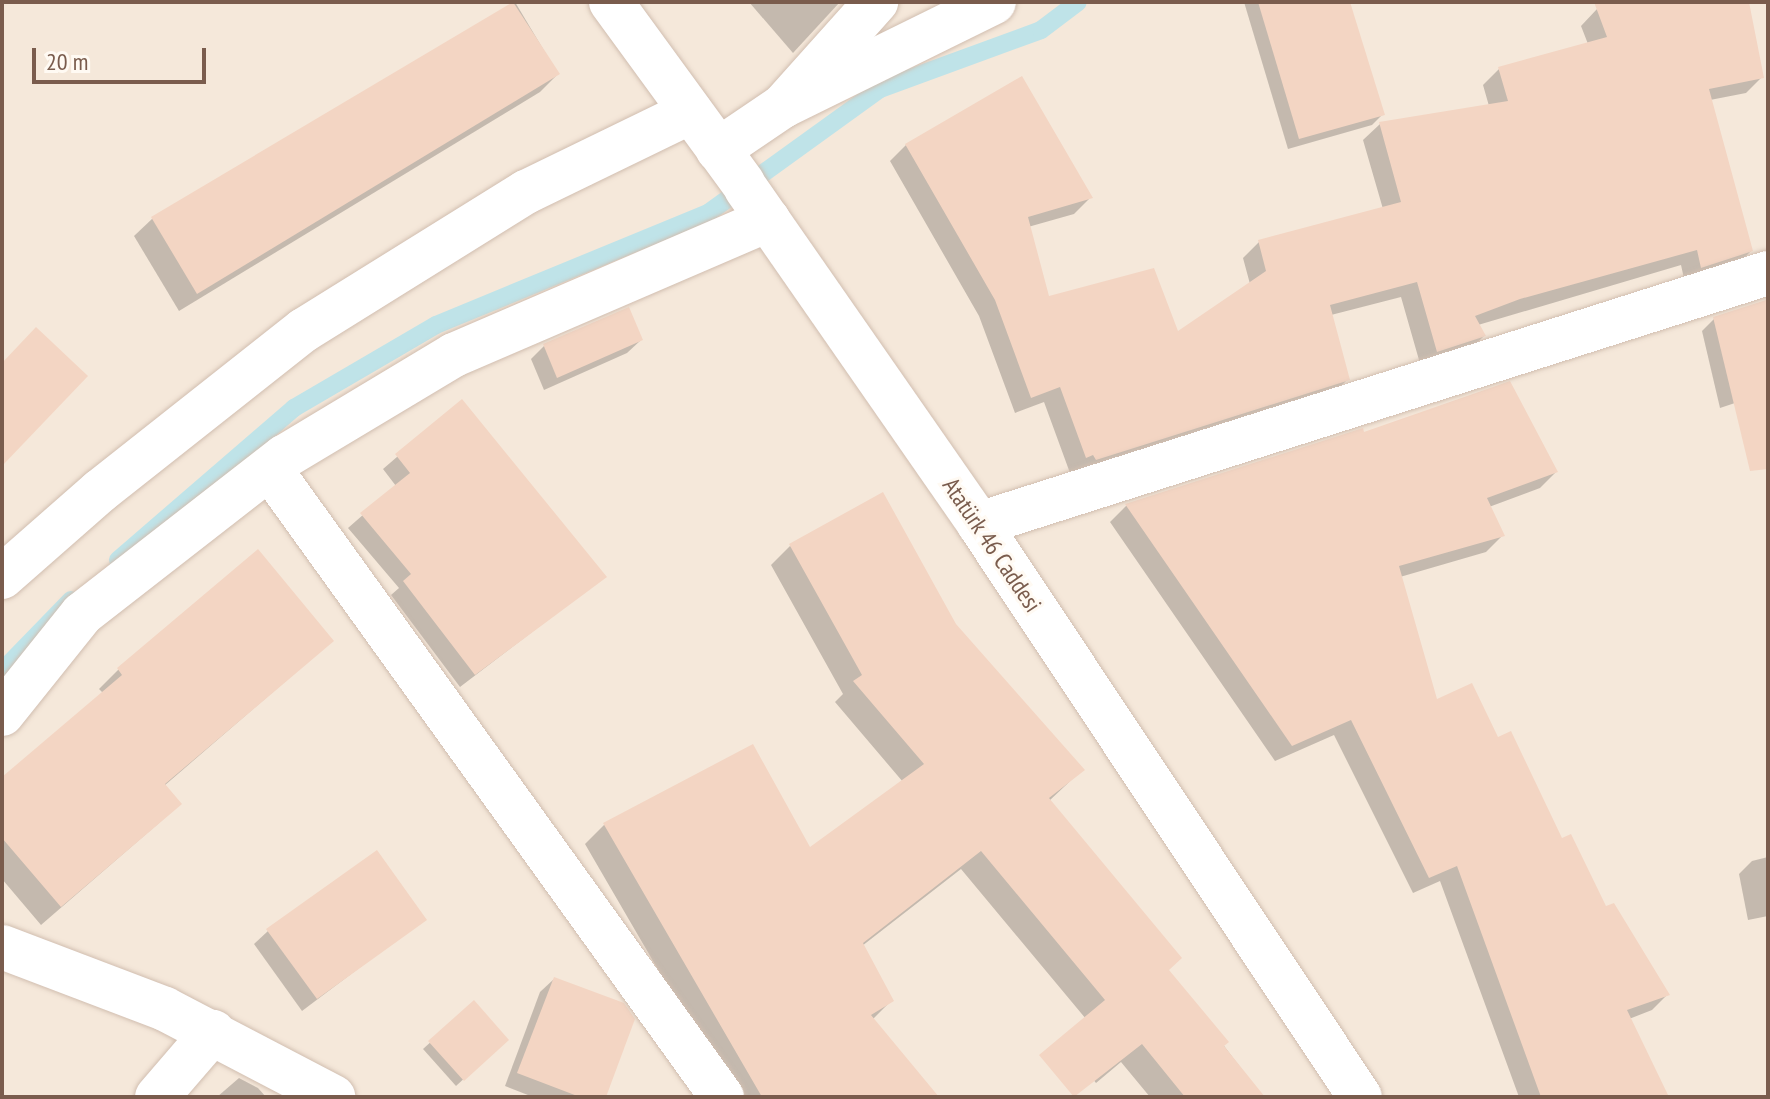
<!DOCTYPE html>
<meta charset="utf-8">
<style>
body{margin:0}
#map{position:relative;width:1770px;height:1099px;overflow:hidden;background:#fdf6ec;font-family:"PT Sans Narrow",sans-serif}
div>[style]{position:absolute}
.residential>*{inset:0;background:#f5e8da}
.shadow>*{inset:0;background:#0003}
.stream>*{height:18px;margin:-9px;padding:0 9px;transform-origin:9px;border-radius:9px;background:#bfe3e8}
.building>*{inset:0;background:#f3d5c3}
.roads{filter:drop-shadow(0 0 2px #d1beb0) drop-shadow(0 0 2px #d1beb0)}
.street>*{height:44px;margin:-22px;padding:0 22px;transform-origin:22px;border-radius:22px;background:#fff}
.secondary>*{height:44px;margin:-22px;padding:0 22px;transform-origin:22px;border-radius:22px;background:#fff}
span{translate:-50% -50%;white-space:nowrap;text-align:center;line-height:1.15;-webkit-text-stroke:6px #fffaf3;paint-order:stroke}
.street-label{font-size:24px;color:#7a5c4d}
.frame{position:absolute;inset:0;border:4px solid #7a5c4d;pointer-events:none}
.scale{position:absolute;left:32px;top:48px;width:174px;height:36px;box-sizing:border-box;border:4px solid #7a5c4d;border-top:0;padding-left:10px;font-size:24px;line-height:28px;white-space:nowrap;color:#7a5c4d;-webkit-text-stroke:6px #fffaf3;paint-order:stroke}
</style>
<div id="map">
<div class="residential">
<i style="clip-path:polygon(2px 2px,1768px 2px,1768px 1097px,2px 1097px)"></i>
</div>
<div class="shadow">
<i style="clip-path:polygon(515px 2px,558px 74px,540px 92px,179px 311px,134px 236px,153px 218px)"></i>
<i style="clip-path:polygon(749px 2px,840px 2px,793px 53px)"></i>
<i style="clip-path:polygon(1244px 2px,1348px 2px,1383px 114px,1372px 125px,1288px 149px)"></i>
<i style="clip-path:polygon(1624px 2px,1747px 2px,1762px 77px,1746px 93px,1710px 100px,1751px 251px,1735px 267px,1685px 283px,1681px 265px,1478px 325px,1484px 336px,1468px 352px,1421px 367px,1401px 297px,1331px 315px,1348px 379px,1332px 395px,1070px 473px,1044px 402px,1015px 413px,979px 316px,890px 161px,906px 145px,1090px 198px,1074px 214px,1028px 227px,1048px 298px,1177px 334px,1250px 284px,1243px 258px,1259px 242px,1383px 209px,1363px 140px,1380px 124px,1489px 106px,1483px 85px,1499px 69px,1588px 44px,1581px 26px,1597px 9px)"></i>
<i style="clip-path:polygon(1768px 301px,1768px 392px,1720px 408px,1702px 331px,1714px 319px)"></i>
<i style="clip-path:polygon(641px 340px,627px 353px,544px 390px,531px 359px,544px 346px)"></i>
<i style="clip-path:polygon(462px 401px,604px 577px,460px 687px,391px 595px,399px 588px,348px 528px,396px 486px,383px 469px)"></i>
<i style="clip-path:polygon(1363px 435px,1556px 472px,1540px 488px,1489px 507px,1503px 535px,1486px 552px,1400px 577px,1436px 702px,1497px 740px,1605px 908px,1668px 994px,1652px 1010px,1629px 1019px,1667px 1097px,1519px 1097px,1440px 881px,1413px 893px,1334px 735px,1275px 761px,1110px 522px,1126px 506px)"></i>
<i style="clip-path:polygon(790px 546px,954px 625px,1082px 770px,1049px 801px,1166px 970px,1263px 1097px,1150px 1097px,1121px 1062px,1096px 1083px,1062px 1041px,1086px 1019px,961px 869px,862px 946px,892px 1000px,872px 1020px,936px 1097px,732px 1097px,585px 844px,604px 825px,809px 850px,903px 782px,835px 702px,843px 694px,771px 565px)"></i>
<i style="clip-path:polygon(257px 552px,332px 641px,164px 786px,160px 822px,41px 925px,2px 879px,2px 779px,103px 693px,99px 689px,118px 670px)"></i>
<i style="clip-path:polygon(1768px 857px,1768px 916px,1748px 920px,1739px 874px,1752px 861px)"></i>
<i style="clip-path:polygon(424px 919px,302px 1011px,254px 944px,268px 931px)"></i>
<i style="clip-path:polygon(554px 979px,604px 1097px,533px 1097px,505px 1086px,540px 992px)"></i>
<i style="clip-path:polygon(474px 1003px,506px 1040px,456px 1086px,423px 1049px)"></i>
<i style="clip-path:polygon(239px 1078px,258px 1088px,266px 1097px,217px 1097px)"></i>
</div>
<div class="stream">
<i style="left:118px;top:560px;width:233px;rotate:-40.8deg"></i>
<i style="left:294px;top:408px;width:164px;rotate:-30.3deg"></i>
<i style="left:436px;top:325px;width:294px;rotate:-22.4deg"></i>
<i style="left:708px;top:213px;width:212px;rotate:-35.8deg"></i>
<i style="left:880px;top:89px;width:171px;rotate:-20.1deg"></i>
<i style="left:1041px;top:30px;width:46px;rotate:-37.1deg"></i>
<i style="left:2px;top:671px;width:99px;rotate:-45.8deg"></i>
</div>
<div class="building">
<i style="clip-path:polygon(513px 2px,560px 74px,197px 294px,151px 217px)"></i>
<i style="clip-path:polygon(1258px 2px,1350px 2px,1385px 115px,1299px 139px)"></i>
<i style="clip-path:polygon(1594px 2px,1749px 2px,1764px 78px,1709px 89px,1753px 251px,1701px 268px,1697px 250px,1520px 299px,1475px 316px,1486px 336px,1437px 352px,1417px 282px,1330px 305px,1350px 380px,1096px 460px,1093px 455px,1086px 458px,1060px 387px,1031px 398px,995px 300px,905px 144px,1022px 76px,1093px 198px,1028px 217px,1049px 296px,1154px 268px,1178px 331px,1266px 271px,1258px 240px,1401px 202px,1379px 122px,1508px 101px,1498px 67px,1607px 37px)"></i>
<i style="clip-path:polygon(1766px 300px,1768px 469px,1750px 471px,1713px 317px)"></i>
<i style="clip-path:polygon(629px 307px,643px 340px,557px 378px,543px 344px)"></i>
<i style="clip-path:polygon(36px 327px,88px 376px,2px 466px,2px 363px)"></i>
<i style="clip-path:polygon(1510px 381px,1558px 472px,1487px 498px,1505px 536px,1399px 566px,1437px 699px,1472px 683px,1498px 737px,1511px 731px,1562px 838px,1571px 834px,1606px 906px,1614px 903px,1670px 995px,1627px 1010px,1669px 1097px,1541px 1097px,1457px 866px,1429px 878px,1351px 720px,1292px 746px,1125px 504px,1363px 428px,1364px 432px)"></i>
<i style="clip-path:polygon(462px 399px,607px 577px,475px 675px,403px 581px,411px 574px,360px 513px,410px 473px,395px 454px)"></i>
<i style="clip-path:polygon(883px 492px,956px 624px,1085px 770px,1049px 798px,1182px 958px,1169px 970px,1229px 1042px,1224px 1046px,1265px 1097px,1185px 1097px,1142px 1044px,1074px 1097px,1039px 1055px,1105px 1000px,981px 851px,863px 943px,894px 1001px,871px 1015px,939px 1097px,762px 1097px,603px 823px,753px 744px,810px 847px,924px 764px,853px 681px,862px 675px,789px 544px)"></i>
<i style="clip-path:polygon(258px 549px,334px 641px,165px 784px,182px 804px,61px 907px,2px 838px,2px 777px,122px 675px,117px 668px)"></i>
<i style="clip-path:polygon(377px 850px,427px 920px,317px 999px,266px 929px)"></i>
<i style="clip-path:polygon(554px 977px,624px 1003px,635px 1019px,606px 1097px,580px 1097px,517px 1073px)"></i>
<i style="clip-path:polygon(474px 1000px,509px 1040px,464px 1081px,428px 1041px)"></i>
</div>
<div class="roads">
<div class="street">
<i style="left:783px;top:106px;width:235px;rotate:-26.2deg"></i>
<i style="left:718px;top:150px;width:78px;rotate:-34.1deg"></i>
<i style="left:783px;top:106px;width:140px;rotate:-48.2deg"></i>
<i style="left:270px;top:469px;width:774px;rotate:54.26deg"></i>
<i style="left:979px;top:524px;width:828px;rotate:-17.65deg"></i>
<i style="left:2px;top:577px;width:130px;rotate:-41.3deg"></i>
<i style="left:100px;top:491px;width:260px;rotate:-38.3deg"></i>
<i style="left:304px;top:330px;width:261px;rotate:-31.9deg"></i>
<i style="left:526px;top:192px;width:183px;rotate:-25.9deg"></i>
<i style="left:2px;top:714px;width:128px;rotate:-51.3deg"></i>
<i style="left:82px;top:614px;width:256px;rotate:-37.9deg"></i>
<i style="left:284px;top:457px;width:198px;rotate:-31deg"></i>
<i style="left:454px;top:355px;width:342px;rotate:-23.3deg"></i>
<i style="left:768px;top:220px;width:38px;rotate:-125deg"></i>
<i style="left:2px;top:947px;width:174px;rotate:20.8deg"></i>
<i style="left:165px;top:1009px;width:190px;rotate:27.6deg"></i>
<i style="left:157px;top:1097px;width:86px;rotate:-49.3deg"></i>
</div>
<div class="secondary">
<i style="left:611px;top:2px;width:224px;rotate:53.9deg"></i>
<i style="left:768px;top:220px;width:370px;rotate:55.2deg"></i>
<i style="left:979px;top:524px;width:688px;rotate:56.38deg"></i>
</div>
</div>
<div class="street-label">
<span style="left:992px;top:545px;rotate:56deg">Atatürk 46 Caddesi</span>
</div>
<div class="frame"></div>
<div class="scale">20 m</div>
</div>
